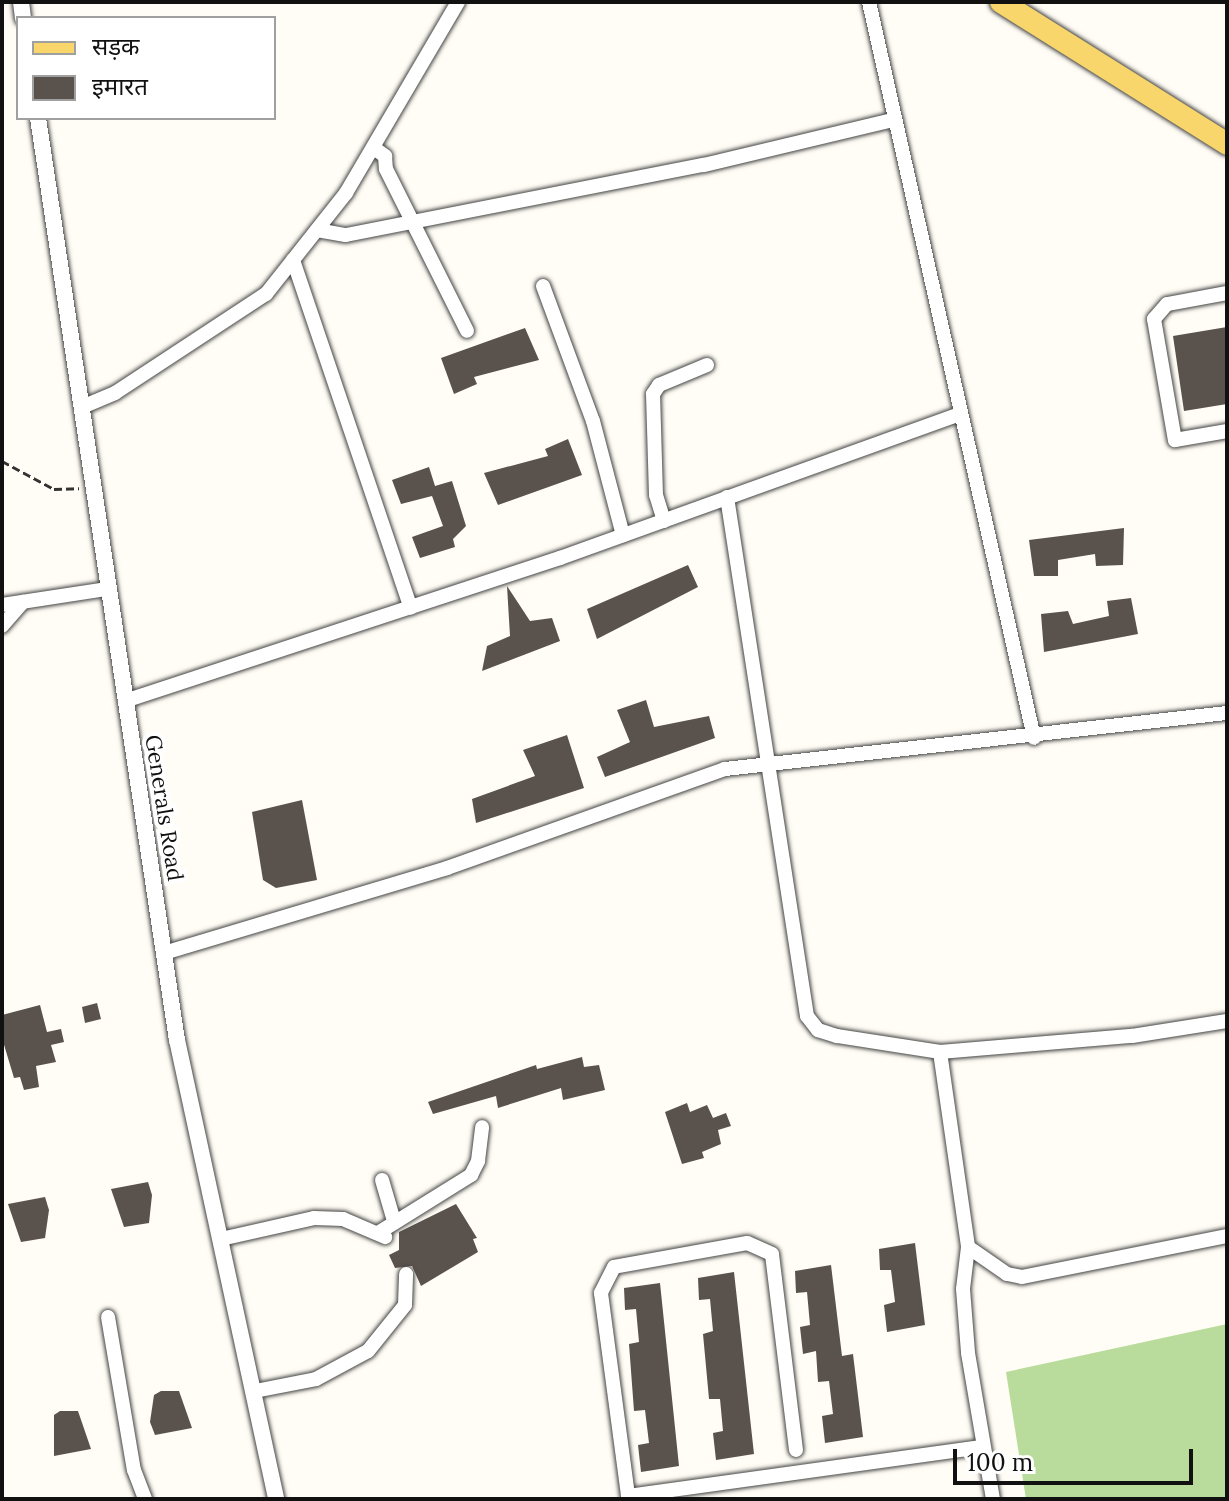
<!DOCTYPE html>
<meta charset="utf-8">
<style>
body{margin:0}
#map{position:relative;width:1229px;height:1501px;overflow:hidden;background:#fffdf5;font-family:Lora,"Noto Sans Devanagari",serif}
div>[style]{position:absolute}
.forest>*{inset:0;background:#b9dc9c}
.building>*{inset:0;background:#5a524d}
.path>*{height:3px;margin-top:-1.5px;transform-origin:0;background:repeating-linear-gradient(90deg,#333 0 8px,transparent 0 12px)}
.roads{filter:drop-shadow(0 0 2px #444) drop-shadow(0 0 2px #444)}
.minor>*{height:14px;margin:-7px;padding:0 7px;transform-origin:7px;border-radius:7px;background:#fff}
.tertiary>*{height:16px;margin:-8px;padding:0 8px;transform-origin:8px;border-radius:8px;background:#fff}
.primary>*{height:22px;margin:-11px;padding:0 11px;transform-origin:11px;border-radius:11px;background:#f9d66b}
span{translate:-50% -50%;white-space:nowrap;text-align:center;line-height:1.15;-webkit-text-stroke:8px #fff;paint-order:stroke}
.street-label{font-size:22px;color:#111}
.frame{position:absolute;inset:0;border:4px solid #111;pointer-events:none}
.legend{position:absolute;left:16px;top:16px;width:260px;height:104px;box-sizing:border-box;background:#fff;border:2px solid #a0a0a0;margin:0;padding:10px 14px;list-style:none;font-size:24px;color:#111}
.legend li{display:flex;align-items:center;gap:16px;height:40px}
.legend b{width:40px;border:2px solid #a0a0a0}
.scale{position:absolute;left:953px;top:1449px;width:240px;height:36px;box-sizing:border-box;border:4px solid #111;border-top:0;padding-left:10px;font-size:24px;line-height:28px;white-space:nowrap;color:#111;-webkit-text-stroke:6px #fff;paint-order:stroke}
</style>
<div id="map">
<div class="forest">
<i style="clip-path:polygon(1227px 1324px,1227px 1499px,1026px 1499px,1006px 1372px)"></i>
</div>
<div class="building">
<i style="clip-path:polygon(1227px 327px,1227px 404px,1184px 411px,1173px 336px)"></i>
<i style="clip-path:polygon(525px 328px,539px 360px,474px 377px,477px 384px,454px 394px,441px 358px)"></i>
<i style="clip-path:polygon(568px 439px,582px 475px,498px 505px,484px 473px,548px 456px,545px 449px)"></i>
<i style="clip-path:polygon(429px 467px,435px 486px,452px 481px,466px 526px,453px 539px,455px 547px,420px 558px,412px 537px,443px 526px,432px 496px,401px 504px,392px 480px)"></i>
<i style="clip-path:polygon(1124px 528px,1123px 565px,1096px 566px,1095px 554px,1058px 560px,1058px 576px,1034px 576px,1029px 540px)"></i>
<i style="clip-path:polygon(688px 565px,698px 587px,597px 639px,587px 609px)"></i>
<i style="clip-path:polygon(507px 586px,530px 621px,552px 618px,560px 641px,482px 671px,487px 646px,510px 636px)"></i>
<i style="clip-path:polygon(1131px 598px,1138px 634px,1044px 652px,1041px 614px,1068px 611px,1073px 624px,1109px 616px,1107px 601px)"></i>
<i style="clip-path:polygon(646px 700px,654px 727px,709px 716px,715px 738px,605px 777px,597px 757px,630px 742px,617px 710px)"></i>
<i style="clip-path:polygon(567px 735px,584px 788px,476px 823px,472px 799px,535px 776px,523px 750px)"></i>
<i style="clip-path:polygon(302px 800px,317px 880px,276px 888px,263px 880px,252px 812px)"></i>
<i style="clip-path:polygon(97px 1003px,101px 1019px,85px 1023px,82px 1007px)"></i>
<i style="clip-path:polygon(40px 1005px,47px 1032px,61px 1029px,64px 1042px,51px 1045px,56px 1062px,36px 1066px,39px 1087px,24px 1090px,20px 1077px,14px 1078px,2px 1038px,2px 1015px)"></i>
<i style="clip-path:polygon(582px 1057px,584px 1067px,599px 1065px,605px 1090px,563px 1100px,561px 1088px,498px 1108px,496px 1096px,433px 1114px,428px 1102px,536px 1065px,537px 1069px)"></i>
<i style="clip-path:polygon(687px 1103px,690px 1112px,707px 1105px,713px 1118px,726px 1113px,731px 1126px,718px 1130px,721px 1144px,702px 1152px,704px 1158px,682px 1164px,665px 1112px)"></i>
<i style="clip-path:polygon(148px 1182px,152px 1195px,149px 1223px,124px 1227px,111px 1189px)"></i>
<i style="clip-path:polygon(45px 1197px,49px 1210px,45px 1238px,21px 1242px,8px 1204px)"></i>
<i style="clip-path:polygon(456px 1204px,477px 1238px,473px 1239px,478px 1252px,421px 1286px,412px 1266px,395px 1268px,389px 1255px,399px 1250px,399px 1232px)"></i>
<i style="clip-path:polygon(915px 1243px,925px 1325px,887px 1332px,884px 1305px,895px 1302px,891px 1270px,880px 1270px,879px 1249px)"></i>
<i style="clip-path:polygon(831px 1265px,842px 1356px,853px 1354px,863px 1437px,825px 1443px,822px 1416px,833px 1414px,829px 1381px,818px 1382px,816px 1351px,803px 1354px,800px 1327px,810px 1325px,807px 1292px,796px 1293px,795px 1271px)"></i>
<i style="clip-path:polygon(734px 1272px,754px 1454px,716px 1460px,713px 1433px,723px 1431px,720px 1399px,709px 1399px,703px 1334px,713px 1331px,710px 1299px,699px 1300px,698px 1278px)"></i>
<i style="clip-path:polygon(660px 1283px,679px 1466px,641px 1472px,638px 1445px,649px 1443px,645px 1410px,634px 1411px,629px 1344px,639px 1342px,636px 1309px,625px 1310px,624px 1288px)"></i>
<i style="clip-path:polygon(161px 1391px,179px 1391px,192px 1428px,155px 1435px,150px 1422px,154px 1395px)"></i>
<i style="clip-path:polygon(60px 1411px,78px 1411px,91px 1449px,54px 1456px,54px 1415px)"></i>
</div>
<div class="path">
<i style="left:2px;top:461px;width:59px;rotate:28.3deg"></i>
<i style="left:54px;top:489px;width:25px;rotate:-2deg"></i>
</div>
<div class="roads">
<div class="minor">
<i style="left:869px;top:2px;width:754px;rotate:77.36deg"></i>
<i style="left:374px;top:148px;width:14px;rotate:36deg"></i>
<i style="left:385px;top:156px;width:13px;rotate:86deg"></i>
<i style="left:386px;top:169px;width:181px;rotate:63.4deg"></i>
<i style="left:317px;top:230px;width:29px;rotate:10deg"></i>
<i style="left:346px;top:235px;width:365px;rotate:-11.1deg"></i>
<i style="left:704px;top:165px;width:194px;rotate:-13.4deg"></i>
<i style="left:293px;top:260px;width:367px;rotate:71.3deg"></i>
<i style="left:543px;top:286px;width:144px;rotate:69.7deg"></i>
<i style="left:593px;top:421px;width:118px;rotate:75.3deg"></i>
<i style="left:1227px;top:293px;width:61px;rotate:169.6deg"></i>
<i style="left:1167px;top:304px;width:20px;rotate:131deg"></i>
<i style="left:1154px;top:319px;width:123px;rotate:80.2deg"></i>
<i style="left:1175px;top:440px;width:53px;rotate:-9.8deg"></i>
<i style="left:82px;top:407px;width:36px;rotate:-23deg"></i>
<i style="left:115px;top:393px;width:181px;rotate:-33.3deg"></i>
<i style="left:266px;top:294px;width:129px;rotate:-51.6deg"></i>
<i style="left:346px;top:193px;width:221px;rotate:-59.6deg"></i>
<i style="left:727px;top:497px;width:525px;rotate:81.24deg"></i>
<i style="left:807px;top:1016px;width:18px;rotate:52deg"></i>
<i style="left:818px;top:1030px;width:20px;rotate:18deg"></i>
<i style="left:837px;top:1036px;width:104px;rotate:8.8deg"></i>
<i style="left:940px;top:1052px;width:197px;rotate:81.8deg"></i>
<i style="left:968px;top:1247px;width:42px;rotate:96.8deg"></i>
<i style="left:963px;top:1289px;width:64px;rotate:85.5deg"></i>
<i style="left:968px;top:1353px;width:148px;rotate:80.3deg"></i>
<i style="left:664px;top:521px;width:27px;rotate:-107deg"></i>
<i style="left:656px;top:495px;width:101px;rotate:-91.7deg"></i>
<i style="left:653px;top:394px;width:11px;rotate:-56deg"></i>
<i style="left:659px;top:385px;width:52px;rotate:-22.6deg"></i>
<i style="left:2px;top:605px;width:105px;rotate:-8.7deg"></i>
<i style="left:2px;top:626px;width:32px;rotate:-49deg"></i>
<i style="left:125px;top:701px;width:458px;rotate:-18.2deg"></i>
<i style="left:560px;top:558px;width:425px;rotate:-19.8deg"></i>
<i style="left:164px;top:953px;width:295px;rotate:-16.7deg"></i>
<i style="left:447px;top:868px;width:295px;rotate:-19.6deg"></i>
<i style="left:725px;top:769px;width:505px;rotate:-6.37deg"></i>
<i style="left:940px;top:1052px;width:193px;rotate:-4.8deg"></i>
<i style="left:1132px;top:1036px;width:96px;rotate:-9deg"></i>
<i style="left:382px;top:1180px;width:43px;rotate:73.7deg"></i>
<i style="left:378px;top:1233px;width:110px;rotate:-31.9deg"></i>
<i style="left:471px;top:1175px;width:16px;rotate:-63deg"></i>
<i style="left:478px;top:1161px;width:34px;rotate:-83deg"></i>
<i style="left:221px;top:1239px;width:95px;rotate:-12.7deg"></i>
<i style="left:314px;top:1218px;width:29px;rotate:2deg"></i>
<i style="left:343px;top:1219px;width:46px;rotate:23.2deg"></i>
<i style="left:968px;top:1247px;width:47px;rotate:34.7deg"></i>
<i style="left:1007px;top:1274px;width:15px;rotate:11deg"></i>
<i style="left:1022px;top:1277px;width:209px;rotate:-11.3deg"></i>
<i style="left:108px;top:1317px;width:155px;rotate:80.4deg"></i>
<i style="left:134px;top:1470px;width:31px;rotate:69deg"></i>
<i style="left:255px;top:1391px;width:62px;rotate:-11.1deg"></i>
<i style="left:316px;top:1379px;width:59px;rotate:-28.3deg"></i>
<i style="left:368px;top:1351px;width:59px;rotate:-51.2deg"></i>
<i style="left:405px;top:1305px;width:31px;rotate:-88deg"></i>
<i style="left:796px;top:1450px;width:197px;rotate:-97deg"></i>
<i style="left:772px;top:1254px;width:27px;rotate:-156deg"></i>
<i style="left:747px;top:1243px;width:135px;rotate:169.8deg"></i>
<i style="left:614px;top:1267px;width:29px;rotate:117deg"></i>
<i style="left:601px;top:1293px;width:205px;rotate:82.4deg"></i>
<i style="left:628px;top:1496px;width:357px;rotate:-7.9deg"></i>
</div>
<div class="tertiary">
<i style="left:21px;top:2px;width:16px;rotate:83deg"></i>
<i style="left:38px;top:118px;width:932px;rotate:81.43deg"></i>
<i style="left:177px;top:1040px;width:470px;rotate:77.8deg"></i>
</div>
<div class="primary">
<i style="left:1001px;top:2px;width:267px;rotate:32.1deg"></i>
</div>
</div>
<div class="street-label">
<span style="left:164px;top:808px;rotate:81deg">Generals Road</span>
</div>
<div class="frame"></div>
<ul class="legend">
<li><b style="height:10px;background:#f9d66b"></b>सड़क</li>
<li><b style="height:22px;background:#5a524d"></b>इमारत</li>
</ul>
<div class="scale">100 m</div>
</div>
